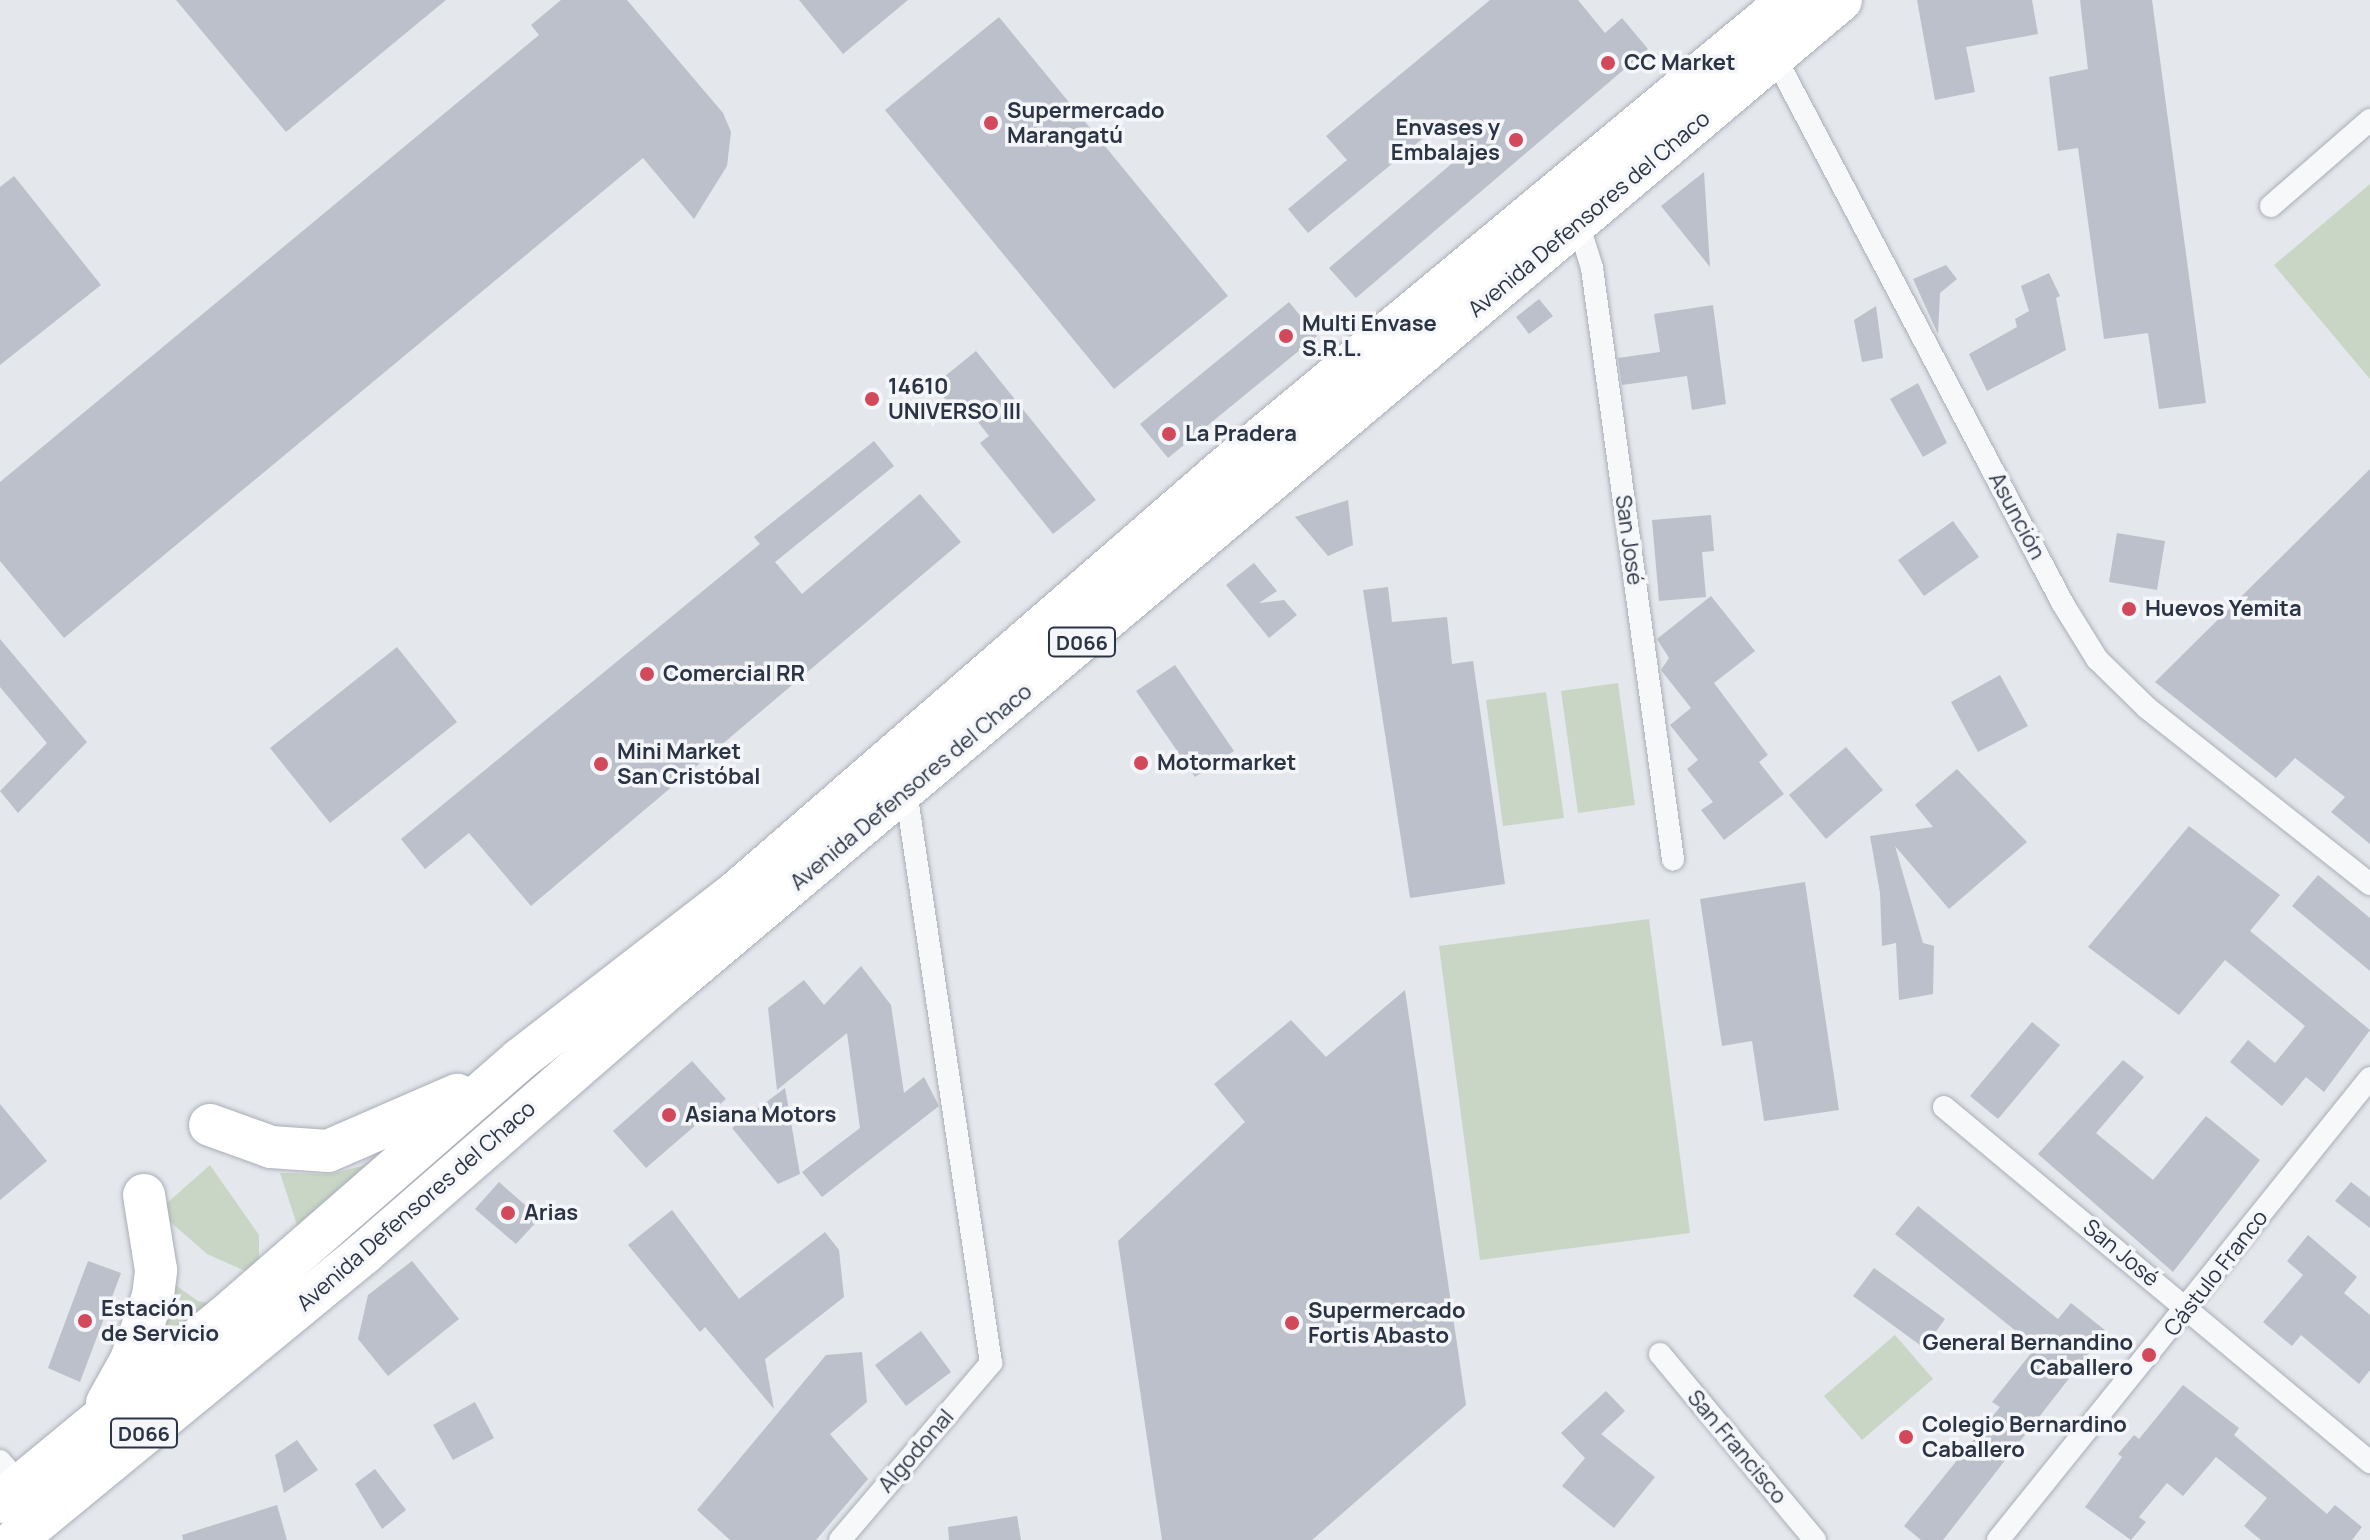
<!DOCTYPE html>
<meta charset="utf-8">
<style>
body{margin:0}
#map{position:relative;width:2370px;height:1540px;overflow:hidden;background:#e4e7ec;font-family:Manrope,sans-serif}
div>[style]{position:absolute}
.green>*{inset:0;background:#c9d6c5}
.building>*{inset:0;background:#bbc0ca}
.roads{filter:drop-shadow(0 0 2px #a9aeb7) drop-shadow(0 0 2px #a9aeb7)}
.street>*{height:22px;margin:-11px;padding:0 11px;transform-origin:11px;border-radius:11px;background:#f7f8fa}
.highway>*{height:42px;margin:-21px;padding:0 21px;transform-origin:21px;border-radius:21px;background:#fff}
.dots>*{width:22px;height:22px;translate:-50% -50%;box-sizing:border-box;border:4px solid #f4f6f9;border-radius:50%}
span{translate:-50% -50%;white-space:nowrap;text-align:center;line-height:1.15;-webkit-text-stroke:7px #f4f6f9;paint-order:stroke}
.shield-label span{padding:2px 6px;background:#f4f6f9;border:2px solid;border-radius:6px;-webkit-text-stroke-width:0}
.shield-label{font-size:20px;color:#2b3445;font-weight:700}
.poi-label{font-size:22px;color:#2b3445;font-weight:700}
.left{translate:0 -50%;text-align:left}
.right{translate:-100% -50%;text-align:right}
.street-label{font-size:22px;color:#2b3445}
</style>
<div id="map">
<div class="green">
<i style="clip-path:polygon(2370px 184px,2370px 379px,2274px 265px)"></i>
<i style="clip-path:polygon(1618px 683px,1635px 805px,1578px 813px,1561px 691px)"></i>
<i style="clip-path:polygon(1546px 692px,1564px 818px,1503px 826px,1486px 700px)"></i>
<i style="clip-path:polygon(1649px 919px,1690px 1233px,1480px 1260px,1439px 946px)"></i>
<i style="clip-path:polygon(411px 1133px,299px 1231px,280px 1173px,331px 1174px,362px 1166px)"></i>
<i style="clip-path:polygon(210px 1165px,259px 1235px,259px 1268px,252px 1274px,207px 1254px,158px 1211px)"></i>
<i style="clip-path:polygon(171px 1282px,198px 1301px,214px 1304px,135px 1375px)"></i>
<i style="clip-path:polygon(1895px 1335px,1933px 1379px,1862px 1440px,1824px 1396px)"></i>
</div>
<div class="building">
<i style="clip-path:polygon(176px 0,446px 0,286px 132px)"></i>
<i style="clip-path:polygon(561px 0,627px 0,723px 113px,731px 132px,727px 166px,694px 219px,643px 158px,64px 638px,0 561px,0 482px,539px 35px,531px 25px)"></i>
<i style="clip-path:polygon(799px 0,908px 0,843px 54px)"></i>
<i style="clip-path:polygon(1490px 0,1578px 0,1605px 33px,1622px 18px,1648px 49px,1356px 298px,1329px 268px,1463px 154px,1439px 125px,1308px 233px,1288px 209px,1347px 160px,1326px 136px)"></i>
<i style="clip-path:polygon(1917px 0,2032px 0,2038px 34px,1966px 47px,1975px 92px,1935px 100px)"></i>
<i style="clip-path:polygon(2080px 0,2152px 0,2206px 403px,2159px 409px,2148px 333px,2104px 339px,2078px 148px,2058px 151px,2049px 77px,2088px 69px)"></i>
<i style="clip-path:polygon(999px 17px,1228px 296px,1114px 389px,885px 110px)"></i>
<i style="clip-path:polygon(1704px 172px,1710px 267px,1661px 206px)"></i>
<i style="clip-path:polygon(14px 176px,101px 285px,0 365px,0 187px)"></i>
<i style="clip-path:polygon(1946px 265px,1957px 279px,1940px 293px,1938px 334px,1913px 279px)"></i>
<i style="clip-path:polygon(2049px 273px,2060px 296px,2056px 298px,2066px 350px,1987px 391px,1969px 354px,2017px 327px,2015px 319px,2029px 311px,2021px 286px)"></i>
<i style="clip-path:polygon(1539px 299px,1553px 316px,1529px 334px,1516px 317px)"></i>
<i style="clip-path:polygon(1289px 302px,1317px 336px,1168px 458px,1140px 424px)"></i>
<i style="clip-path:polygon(1713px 305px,1726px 404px,1692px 410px,1687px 376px,1622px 385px,1618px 358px,1660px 352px,1654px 314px)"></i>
<i style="clip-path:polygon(1876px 306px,1883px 358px,1862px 362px,1854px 320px)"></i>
<i style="clip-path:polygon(976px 351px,1096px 500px,1053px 534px,980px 443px,989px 436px,967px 408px,958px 415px,934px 385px)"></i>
<i style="clip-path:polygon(1918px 383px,1947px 443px,1923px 457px,1890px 399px)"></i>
<i style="clip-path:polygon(874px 441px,894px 466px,775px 562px,802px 594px,920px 494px,961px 542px,531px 906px,469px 833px,425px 869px,401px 839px,760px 544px,754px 537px)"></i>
<i style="clip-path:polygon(2370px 469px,2370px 844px,2331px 812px,2345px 797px,2295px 758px,2276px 778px,2155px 682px)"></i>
<i style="clip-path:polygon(1348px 500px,1353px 545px,1328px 556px,1295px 517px)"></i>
<i style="clip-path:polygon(1711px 515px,1714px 551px,1702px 552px,1706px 597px,1659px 601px,1652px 520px)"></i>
<i style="clip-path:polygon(1953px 521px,1979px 557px,1924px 596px,1898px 560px)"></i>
<i style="clip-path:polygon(2117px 533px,2165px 541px,2157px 590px,2109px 582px)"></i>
<i style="clip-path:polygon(1254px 563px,1277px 591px,1259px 603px,1284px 600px,1297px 615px,1269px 638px,1226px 585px)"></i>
<i style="clip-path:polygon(1388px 587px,1392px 622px,1447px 617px,1452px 664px,1473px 661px,1505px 884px,1410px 898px,1363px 590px)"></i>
<i style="clip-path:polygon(1711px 596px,1755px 651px,1714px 683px,1768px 755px,1759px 762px,1784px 794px,1724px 840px,1701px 810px,1713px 802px,1687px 769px,1698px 760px,1670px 725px,1691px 708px,1661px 670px,1669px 658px,1657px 639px)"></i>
<i style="clip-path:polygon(0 639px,87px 742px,18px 813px,0 791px,47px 743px,0 687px)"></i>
<i style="clip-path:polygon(397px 647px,457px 722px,330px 823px,270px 748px)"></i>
<i style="clip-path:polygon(1175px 665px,1234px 751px,1195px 777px,1136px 691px)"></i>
<i style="clip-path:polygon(2000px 675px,2028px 726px,1978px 752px,1951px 702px)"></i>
<i style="clip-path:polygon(1846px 747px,1883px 790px,1826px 839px,1789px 795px)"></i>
<i style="clip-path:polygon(1957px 769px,2027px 842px,1949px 909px,1895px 846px,1923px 943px,1934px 946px,1933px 994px,1899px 1000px,1896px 943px,1882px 946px,1880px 893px,1870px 836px,1933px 827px,1915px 805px)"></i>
<i style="clip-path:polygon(2189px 826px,2280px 895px,2250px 931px,2370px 1030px,2324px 1092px,2306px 1077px,2282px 1106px,2230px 1062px,2248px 1040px,2275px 1063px,2305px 1026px,2225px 960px,2179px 1015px,2088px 947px)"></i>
<i style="clip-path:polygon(2318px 875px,2370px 918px,2370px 971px,2292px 906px)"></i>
<i style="clip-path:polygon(1805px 882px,1839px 1110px,1764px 1121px,1752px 1041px,1722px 1046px,1700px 899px)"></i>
<i style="clip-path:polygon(861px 966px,891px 1005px,904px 1093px,924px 1077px,939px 1106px,822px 1197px,802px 1172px,860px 1128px,847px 1033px,777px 1090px,768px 1008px,804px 980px,824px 1005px)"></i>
<i style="clip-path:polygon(1405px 990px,1466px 1405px,1312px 1540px,1162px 1540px,1118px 1241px,1245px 1122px,1214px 1084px,1291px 1020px,1326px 1057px)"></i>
<i style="clip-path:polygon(2032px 1022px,2060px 1045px,1998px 1119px,1970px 1096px)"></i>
<i style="clip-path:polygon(2123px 1060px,2144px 1077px,2096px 1133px,2153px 1180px,2206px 1116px,2260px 1160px,2173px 1272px,2038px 1154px)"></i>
<i style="clip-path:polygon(692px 1061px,726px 1099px,646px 1168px,613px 1131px)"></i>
<i style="clip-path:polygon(785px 1088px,800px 1174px,778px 1184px,732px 1128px)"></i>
<i style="clip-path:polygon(0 1104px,47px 1161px,0 1200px)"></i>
<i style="clip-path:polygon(499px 1182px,540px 1218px,516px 1244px,475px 1209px)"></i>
<i style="clip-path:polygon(2351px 1182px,2370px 1197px,2370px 1228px,2335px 1201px)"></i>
<i style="clip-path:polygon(1918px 1206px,2058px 1319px,2071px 1303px,2106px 1331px,1943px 1540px,1921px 1540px,1904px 1526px,2000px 1407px,1992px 1402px,2036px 1347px,1895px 1234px)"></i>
<i style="clip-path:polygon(672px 1210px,739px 1299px,825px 1232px,839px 1250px,844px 1297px,765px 1359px,774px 1409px,705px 1327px,700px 1332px,628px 1245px)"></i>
<i style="clip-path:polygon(2308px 1235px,2357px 1277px,2344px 1293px,2370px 1315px,2370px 1370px,2359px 1384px,2301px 1335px,2292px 1346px,2263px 1322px,2303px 1275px,2287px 1261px)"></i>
<i style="clip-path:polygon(88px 1261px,121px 1273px,80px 1382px,48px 1368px)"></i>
<i style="clip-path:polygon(412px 1261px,459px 1319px,388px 1376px,358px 1339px,368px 1295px)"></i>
<i style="clip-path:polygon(1874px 1268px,1945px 1319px,1924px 1348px,1853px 1296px)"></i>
<i style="clip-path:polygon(921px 1331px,951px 1372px,906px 1406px,875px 1365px)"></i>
<i style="clip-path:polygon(862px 1352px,867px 1402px,830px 1434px,868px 1479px,816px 1540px,730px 1540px,697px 1510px,826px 1355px)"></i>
<i style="clip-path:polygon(2183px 1385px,2239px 1428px,2234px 1435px,2327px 1514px,2335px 1505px,2362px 1527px,2352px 1540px,2261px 1540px,2244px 1526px,2267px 1498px,2216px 1457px,2183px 1496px,2167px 1483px,2139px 1517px,2146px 1522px,2131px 1540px,2085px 1507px,2122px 1457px,2118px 1454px,2134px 1435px,2139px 1439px)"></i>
<i style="clip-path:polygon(1606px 1391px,1625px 1411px,1601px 1434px,1655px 1477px,1614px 1528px,1562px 1486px,1585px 1458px,1561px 1433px)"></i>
<i style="clip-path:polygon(475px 1402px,494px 1438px,453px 1460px,433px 1425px)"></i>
<i style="clip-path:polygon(297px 1440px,318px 1470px,284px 1493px,275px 1455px)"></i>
<i style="clip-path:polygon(375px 1469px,406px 1510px,382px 1529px,355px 1484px)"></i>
<i style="clip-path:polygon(277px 1505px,287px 1540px,183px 1540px,182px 1535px)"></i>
<i style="clip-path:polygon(1017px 1516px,1021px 1540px,949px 1540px,948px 1527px)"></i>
</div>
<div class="roads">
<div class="street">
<i style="left:1775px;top:57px;width:618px;rotate:62.23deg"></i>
<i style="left:2063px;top:604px;width:65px;rotate:58.3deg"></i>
<i style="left:2097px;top:659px;width:70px;rotate:44.4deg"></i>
<i style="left:2147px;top:708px;width:284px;rotate:38.3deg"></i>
<i style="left:2271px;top:206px;width:131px;rotate:-41deg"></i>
<i style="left:1578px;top:223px;width:47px;rotate:72.7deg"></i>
<i style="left:1592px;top:268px;width:597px;rotate:82.2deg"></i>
<i style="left:1944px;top:1107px;width:555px;rotate:39.81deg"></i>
<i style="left:1660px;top:1354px;width:242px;rotate:50.2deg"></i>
<i style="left:0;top:1461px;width:32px;rotate:49deg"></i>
<i style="left:840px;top:1540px;width:233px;rotate:-49.5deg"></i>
<i style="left:991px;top:1363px;width:578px;rotate:-98.45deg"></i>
<i style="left:1998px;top:1540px;width:593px;rotate:-51.16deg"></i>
</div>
<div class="highway">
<i style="left:210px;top:1125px;width:65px;rotate:19.8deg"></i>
<i style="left:271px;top:1147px;width:57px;rotate:4deg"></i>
<i style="left:328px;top:1151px;width:141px;rotate:-23.5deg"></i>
<i style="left:107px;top:1403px;width:49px;rotate:-60.8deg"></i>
<i style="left:131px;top:1360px;width:68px;rotate:-71deg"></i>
<i style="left:153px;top:1296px;width:26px;rotate:-83deg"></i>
<i style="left:156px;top:1270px;width:76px;rotate:-99.1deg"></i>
<i style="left:0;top:1502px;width:305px;rotate:-39.5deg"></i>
<i style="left:235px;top:1308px;width:377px;rotate:-41.1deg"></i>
<i style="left:519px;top:1060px;width:272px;rotate:-37.7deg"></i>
<i style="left:734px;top:894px;width:650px;rotate:-40.95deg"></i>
<i style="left:1225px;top:468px;width:733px;rotate:-39.69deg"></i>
<i style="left:15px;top:1540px;width:450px;rotate:-39.4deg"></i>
<i style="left:363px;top:1254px;width:413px;rotate:-41deg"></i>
<i style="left:675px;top:983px;width:1525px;rotate:-40.13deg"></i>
</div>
</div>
<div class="dots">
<i style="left:1608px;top:63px;background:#d1495b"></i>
<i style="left:991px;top:123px;background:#d1495b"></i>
<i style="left:1516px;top:140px;background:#d1495b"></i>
<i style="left:1286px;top:336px;background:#d1495b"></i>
<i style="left:872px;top:399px;background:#d1495b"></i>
<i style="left:1169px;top:434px;background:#d1495b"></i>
<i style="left:2129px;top:609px;background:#d1495b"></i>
<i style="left:647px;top:674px;background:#d1495b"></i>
<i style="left:1141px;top:763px;background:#d1495b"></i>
<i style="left:601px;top:764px;background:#d1495b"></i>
<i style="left:669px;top:1115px;background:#d1495b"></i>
<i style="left:508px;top:1213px;background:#d1495b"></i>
<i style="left:85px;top:1321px;background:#d1495b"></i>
<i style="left:1292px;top:1323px;background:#d1495b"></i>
<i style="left:2149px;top:1355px;background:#d1495b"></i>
<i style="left:1906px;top:1437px;background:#d1495b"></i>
</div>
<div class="shield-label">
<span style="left:1082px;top:642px">D066</span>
<span style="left:144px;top:1433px">D066</span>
</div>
<div class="poi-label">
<span class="left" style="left:1624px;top:63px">CC Market</span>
<span class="left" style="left:1007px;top:123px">Supermercado<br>Marangatú</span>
<span class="right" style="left:1500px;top:140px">Envases y<br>Embalajes</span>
<span class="left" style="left:1302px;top:336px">Multi Envase<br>S.R.L.</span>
<span class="left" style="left:888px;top:399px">14610<br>UNIVERSO III</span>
<span class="left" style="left:1185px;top:434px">La Pradera</span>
<span class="left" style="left:2145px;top:609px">Huevos Yemita</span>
<span class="left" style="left:663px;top:674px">Comercial RR</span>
<span class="left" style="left:617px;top:764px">Mini Market<br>San Cristóbal</span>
<span class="left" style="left:1157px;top:763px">Motormarket</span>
<span class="left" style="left:685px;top:1115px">Asiana Motors</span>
<span class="left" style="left:524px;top:1213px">Arias</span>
<span class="left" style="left:101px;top:1321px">Estación<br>de Servicio</span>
<span class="left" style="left:1308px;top:1323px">Supermercado<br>Fortis Abasto</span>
<span class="right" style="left:2133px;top:1355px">General Bernandino<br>Caballero</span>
<span class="left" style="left:1922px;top:1437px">Colegio Bernardino<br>Caballero</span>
</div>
<div class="street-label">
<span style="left:1589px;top:214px;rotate:-40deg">Avenida Defensores del Chaco</span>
<span style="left:2017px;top:516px;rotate:62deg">Asunción</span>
<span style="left:1629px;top:540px;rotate:82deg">San José</span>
<span style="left:911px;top:787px;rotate:-40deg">Avenida Defensores del Chaco</span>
<span style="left:416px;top:1206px;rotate:-41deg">Avenida Defensores del Chaco</span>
<span style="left:2121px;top:1253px;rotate:40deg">San José</span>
<span style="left:2216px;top:1273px;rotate:-52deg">Cástulo Franco</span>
<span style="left:1737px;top:1447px;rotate:50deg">San Francisco</span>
<span style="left:916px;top:1451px;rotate:-49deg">Algodonal</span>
</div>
</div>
